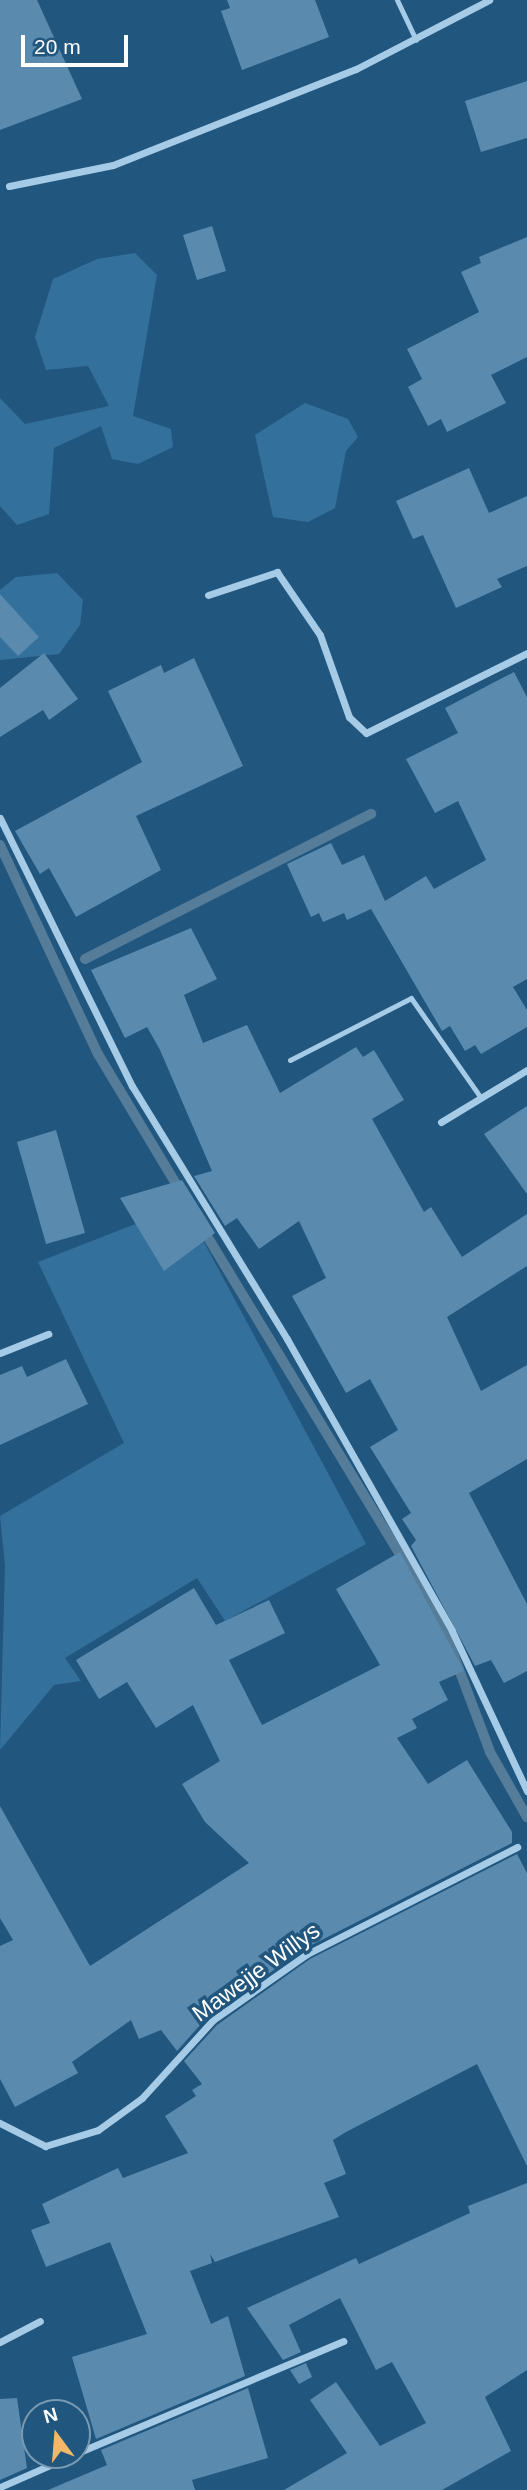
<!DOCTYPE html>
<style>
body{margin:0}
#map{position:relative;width:527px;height:2490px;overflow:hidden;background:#21567e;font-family:Arial,sans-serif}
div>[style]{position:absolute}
.green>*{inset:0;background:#34709c}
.stream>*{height:10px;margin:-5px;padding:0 5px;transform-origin:5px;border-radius:5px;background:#557c98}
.building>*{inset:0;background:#5a8baf}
.lane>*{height:5px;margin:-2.5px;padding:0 2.5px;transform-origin:2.5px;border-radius:2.5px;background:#a5cbe7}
.street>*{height:7px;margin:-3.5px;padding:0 3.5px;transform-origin:3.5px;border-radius:3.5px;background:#a5cbe7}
span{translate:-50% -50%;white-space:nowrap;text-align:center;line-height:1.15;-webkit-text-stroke:7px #21567e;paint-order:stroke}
.street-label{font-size:23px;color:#fff}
.north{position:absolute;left:21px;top:2399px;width:70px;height:70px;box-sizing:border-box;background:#21567e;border:2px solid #7a9ab2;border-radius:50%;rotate:344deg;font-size:19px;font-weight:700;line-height:28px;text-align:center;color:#fff}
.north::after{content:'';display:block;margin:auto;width:24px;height:32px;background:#f3b867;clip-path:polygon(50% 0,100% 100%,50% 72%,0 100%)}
.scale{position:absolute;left:21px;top:35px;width:107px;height:32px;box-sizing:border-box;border:4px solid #fff;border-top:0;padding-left:9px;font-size:21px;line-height:24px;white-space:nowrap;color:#fff;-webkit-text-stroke:5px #21567e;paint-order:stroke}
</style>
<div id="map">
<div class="green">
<i style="clip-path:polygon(135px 253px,157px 275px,133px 416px,171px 429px,173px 447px,138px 464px,112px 459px,101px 426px,54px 448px,49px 514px,17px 525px,0 506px,0 398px,25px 424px,109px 406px,88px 366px,46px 370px,35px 337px,53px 279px,97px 259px)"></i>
<i style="clip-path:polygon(305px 403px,348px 419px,358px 437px,346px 451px,335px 508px,308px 522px,273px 517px,255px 435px)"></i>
<i style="clip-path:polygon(57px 573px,83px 600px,80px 625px,59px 654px,0 660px,0 590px,16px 577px)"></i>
<i style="clip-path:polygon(184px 1205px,366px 1544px,225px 1621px,197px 1578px,65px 1658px,81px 1681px,54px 1685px,0 1750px,5px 1565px,0 1516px,124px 1443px,38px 1262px)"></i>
</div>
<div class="stream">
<i style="left:0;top:845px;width:231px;rotate:64.9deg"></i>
<i style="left:98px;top:1054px;width:163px;rotate:59deg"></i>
<i style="left:85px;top:959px;width:321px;rotate:-26.9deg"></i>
<i style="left:201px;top:1226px;width:465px;rotate:58.8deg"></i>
<i style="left:442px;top:1624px;width:137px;rotate:69.4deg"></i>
<i style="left:490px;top:1752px;width:75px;rotate:60.4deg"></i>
</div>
<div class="building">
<i style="clip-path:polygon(0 0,37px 0,82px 99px,0 130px)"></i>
<i style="clip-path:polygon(227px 0,315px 0,329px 37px,242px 70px,221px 11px,230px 8px)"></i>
<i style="clip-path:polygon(527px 81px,527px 138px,481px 152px,465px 101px)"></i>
<i style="clip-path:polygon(212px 226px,226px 271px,197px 280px,183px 235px)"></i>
<i style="clip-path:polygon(527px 237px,527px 357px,491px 375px,506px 403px,447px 432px,441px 419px,428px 426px,408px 387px,422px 379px,407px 349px,479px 312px,461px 272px,481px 263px,479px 257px)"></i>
<i style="clip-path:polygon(469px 468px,489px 513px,527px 496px,527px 566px,497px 579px,502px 587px,456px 608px,423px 535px,413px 539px,396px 501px)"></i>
<i style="clip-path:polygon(0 594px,39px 637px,18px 656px,0 637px)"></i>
<i style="clip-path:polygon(44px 653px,78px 699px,49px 720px,43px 710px,0 737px,0 688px)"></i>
<i style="clip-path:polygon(194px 658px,243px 766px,136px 816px,161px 870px,76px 917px,49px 868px,40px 874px,15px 831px,142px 762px,108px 691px,161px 665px,164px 673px)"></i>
<i style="clip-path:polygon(514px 672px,527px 697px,527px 979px,513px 987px,527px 1010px,527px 1027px,481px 1054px,475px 1045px,465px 1051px,450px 1026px,442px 1031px,371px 909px,347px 920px,344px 913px,323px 922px,319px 913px,311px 917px,287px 864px,331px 843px,342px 865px,364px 855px,385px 901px,426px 876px,434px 889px,486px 860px,458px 801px,435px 813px,406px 759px,458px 733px,445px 708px)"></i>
<i style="clip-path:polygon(191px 928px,217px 979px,184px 995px,203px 1043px,247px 1025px,280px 1093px,356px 1047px,363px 1057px,374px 1050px,404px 1100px,372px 1119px,424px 1212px,431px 1207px,462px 1257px,527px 1214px,527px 1266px,447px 1317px,481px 1391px,527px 1365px,527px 1459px,469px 1493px,527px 1604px,527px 1671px,504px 1683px,491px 1660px,475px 1666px,411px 1546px,416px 1540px,402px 1519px,411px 1513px,370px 1447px,398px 1430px,370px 1379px,346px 1393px,292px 1296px,326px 1278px,299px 1221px,259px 1249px,237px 1218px,225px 1226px,194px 1176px,212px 1171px,160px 1050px,147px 1027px,125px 1038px,91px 970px)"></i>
<i style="clip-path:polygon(527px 1106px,527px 1194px,484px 1134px)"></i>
<i style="clip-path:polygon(56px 1130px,85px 1233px,46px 1244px,17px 1142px)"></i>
<i style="clip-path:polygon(182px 1180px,215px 1233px,164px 1271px,120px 1198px)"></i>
<i style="clip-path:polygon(66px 1359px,88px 1404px,0 1445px,0 1375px,22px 1366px,27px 1377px)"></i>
<i style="clip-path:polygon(400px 1552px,464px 1671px,439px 1682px,448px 1700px,412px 1719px,417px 1728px,397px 1738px,428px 1784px,467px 1760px,512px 1832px,512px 1843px,304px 1949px,209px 2015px,177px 2051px,161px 2030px,139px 2039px,131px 2020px,72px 2062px,78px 2073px,15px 2107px,0 2079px,0 1946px,13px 1940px,0 1918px,0 1806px,90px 1966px,249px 1863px,205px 1822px,182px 1784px,220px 1761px,193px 1705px,156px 1728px,127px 1682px,99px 1699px,76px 1660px,194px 1588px,216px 1625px,269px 1600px,285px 1633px,229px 1660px,262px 1725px,380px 1665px,336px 1589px)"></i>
<i style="clip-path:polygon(517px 1854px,527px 1873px,527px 2166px,477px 2064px,346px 2132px,333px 2140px,346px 2174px,324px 2183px,339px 2217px,215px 2262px,210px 2254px,212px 2263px,190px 2271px,211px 2324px,228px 2316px,245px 2376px,96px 2439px,72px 2357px,147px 2334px,110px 2242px,46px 2267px,31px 2230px,50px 2223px,42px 2204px,118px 2168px,123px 2178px,188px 2153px,165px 2116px,196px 2096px,192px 2090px,202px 2084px,184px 2061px,217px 2025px,310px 1959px)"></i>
<i style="clip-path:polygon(527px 2183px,527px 2370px,485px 2397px,511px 2451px,442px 2490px,284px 2490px,347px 2453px,310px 2400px,336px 2382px,380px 2446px,426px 2423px,392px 2362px,376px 2370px,340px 2298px,289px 2325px,301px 2352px,283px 2360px,247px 2308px,356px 2258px,359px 2264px,470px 2213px,468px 2206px)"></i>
<i style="clip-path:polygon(306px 2363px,312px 2377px,299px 2384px,290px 2370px)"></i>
<i style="clip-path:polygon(248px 2388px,268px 2458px,192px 2480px,195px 2490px,48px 2490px,107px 2465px,101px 2450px)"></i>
<i style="clip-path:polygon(17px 2398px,27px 2468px,0 2480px,0 2399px)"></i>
</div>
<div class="lane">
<i style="left:397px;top:0;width:44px;rotate:64.6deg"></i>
<i style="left:290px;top:1060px;width:136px;rotate:-27.1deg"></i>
<i style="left:411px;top:998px;width:122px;rotate:55deg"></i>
</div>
<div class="street">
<i style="left:9px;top:186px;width:106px;rotate:-11.4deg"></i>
<i style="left:113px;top:165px;width:261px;rotate:-21.6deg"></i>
<i style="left:356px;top:69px;width:150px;rotate:-27.4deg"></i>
<i style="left:208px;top:595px;width:73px;rotate:-18.4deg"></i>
<i style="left:277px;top:572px;width:76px;rotate:55.7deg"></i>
<i style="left:320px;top:635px;width:87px;rotate:70.5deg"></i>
<i style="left:349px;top:717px;width:23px;rotate:43deg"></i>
<i style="left:366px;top:733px;width:180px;rotate:-26.4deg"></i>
<i style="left:0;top:818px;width:299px;rotate:63.8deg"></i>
<i style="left:132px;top:1086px;width:297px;rotate:58.5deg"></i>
<i style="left:287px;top:1339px;width:335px;rotate:60.5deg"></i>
<i style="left:452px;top:1631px;width:177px;rotate:64.9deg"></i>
<i style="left:441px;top:1122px;width:100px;rotate:-31.2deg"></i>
<i style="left:0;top:1353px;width:52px;rotate:-21.6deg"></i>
<i style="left:0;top:2123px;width:51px;rotate:27.1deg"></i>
<i style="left:45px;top:2146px;width:55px;rotate:-16.8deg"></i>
<i style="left:98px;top:2130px;width:54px;rotate:-36deg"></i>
<i style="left:142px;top:2098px;width:105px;rotate:-47.7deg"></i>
<i style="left:213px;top:2020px;width:115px;rotate:-35.1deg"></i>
<i style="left:307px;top:1954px;width:236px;rotate:-27deg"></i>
<i style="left:0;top:2342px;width:45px;rotate:-27.7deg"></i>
<i style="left:77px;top:2453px;width:289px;rotate:-22.8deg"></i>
<i style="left:0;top:2487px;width:80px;rotate:-23.7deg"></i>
</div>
<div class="street-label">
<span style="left:256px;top:1972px;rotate:-36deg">Mawejje Willys</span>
</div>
<div class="north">N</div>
<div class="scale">20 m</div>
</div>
